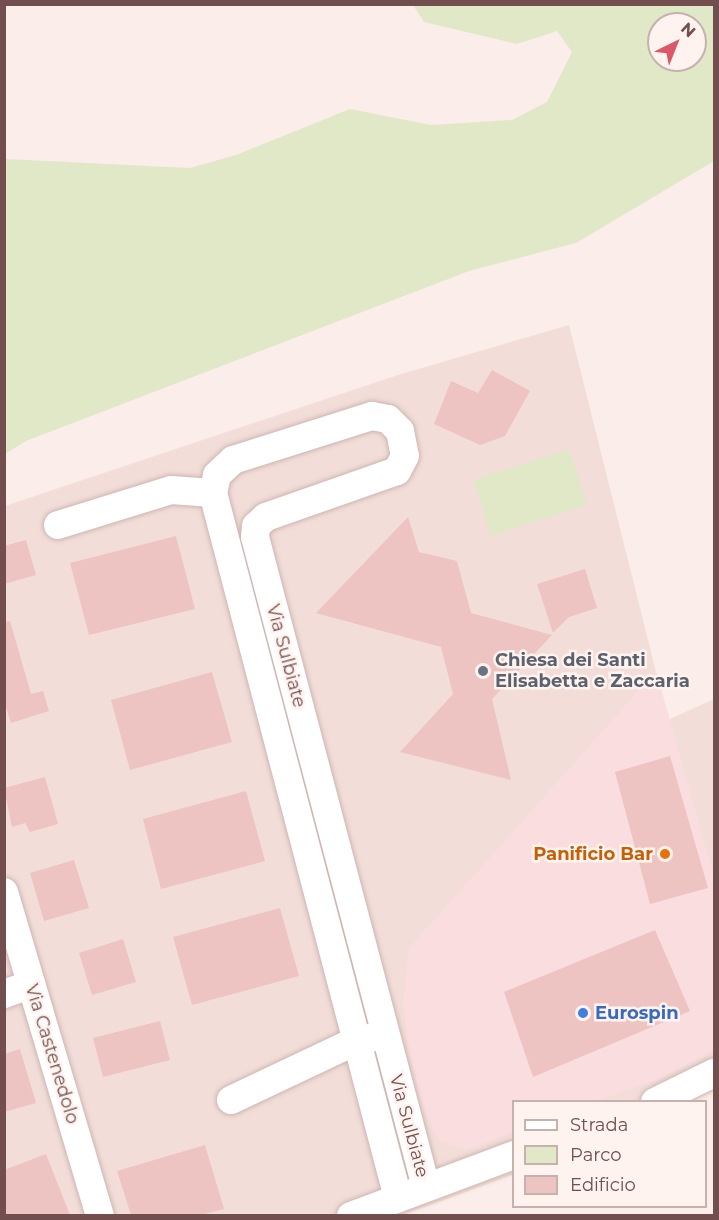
<!DOCTYPE html>
<style>
body{margin:0}
#map{position:relative;width:719px;height:1220px;overflow:hidden;background:#fbede9;font-family:Montserrat,sans-serif}
div>[style]{position:absolute}
.residential>*{inset:0;background:#f2ddd8}
.commercial>*{inset:0;background:#fadddf}
.green>*{inset:0;background:#e0e8c8}
.building>*{inset:0;background:#eec4c2}
.roads{filter:drop-shadow(0 0 2px #ceb5b2) drop-shadow(0 0 2px #ceb5b2)}
.minor>*{height:28px;margin:-14px;padding:0 14px;transform-origin:14px;border-radius:14px;background:#fff}
.dots>*{width:16px;height:16px;translate:-50% -50%;box-sizing:border-box;border:3px solid #fef3ef;border-radius:50%}
span{translate:-50% -50%;white-space:nowrap;text-align:center;line-height:1.15;-webkit-text-stroke:5px #fef3ef;paint-order:stroke}
.street-label{font-size:18px;color:#734e4e}
.worship-label{font-size:18px;color:#5b616d;font-weight:700}
.left{translate:0 -50%;text-align:left}
.food-label{font-size:18px;color:#c56008;font-weight:700}
.right{translate:-100% -50%;text-align:right}
.shop-label{font-size:18px;color:#366cbe;font-weight:700}
.frame{position:absolute;inset:0;border:6px solid #734e4e;pointer-events:none}
.legend{position:absolute;left:512px;top:1100px;width:195px;height:108px;box-sizing:border-box;background:#fef3ef;border:2px solid #c6b1af;margin:0;padding:8px 10px;list-style:none;font-size:18px;color:#734e4e}
.legend li{display:flex;align-items:center;gap:12px;height:30px}
.legend b{width:30px;border:2px solid #c6b1af}
.north{position:absolute;left:647px;top:12px;width:60px;height:60px;box-sizing:border-box;background:#fef3ef;border:2px solid #c6b1af;border-radius:50%;rotate:43deg;font-size:16px;font-weight:700;line-height:24px;text-align:center;color:#734e4e}
.north::after{content:'';display:block;margin:auto;width:21px;height:27px;background:#db5869;clip-path:polygon(50% 0,100% 100%,50% 72%,0 100%)}
</style>
<div id="map">
<div class="residential">
<i style="clip-path:polygon(569px 325px,668px 720px,714px 699px,714px 876px,679px 759px,714px 890px,714px 1087px,683px 1101px,514px 1102px,513px 1175px,403px 1215px,5px 1216px,5px 506px,398px 375px)"></i>
</div>
<div class="commercial">
<i style="clip-path:polygon(656px 671px,714px 876px,714px 1050px,659px 1079px,597px 1101px,514px 1102px,513px 1132px,467px 1150px,440px 1142px,422px 1107px,409px 1051px,403px 1002px,409px 948px)"></i>
</div>
<div class="green">
<i style="clip-path:polygon(evenodd,413px 5px,714px 5px,714px 161px,576px 243px,469px 271px,26px 441px,5px 454px,5px 159px,190px 168px,236px 155px,350px 109px,431px 125px,512px 120px,547px 102px,572px 52px,557px 31px,517px 44px,424px 22px,413px 5px,659px 24px,695px 24px,695px 60px,659px 60px,659px 24px)"></i>
<i style="clip-path:polygon(569px 449px,587px 505px,491px 536px,473px 480px)"></i>
</div>
<div class="building">
<i style="clip-path:polygon(492px 370px,530px 391px,505px 436px,480px 445px,434px 424px,451px 381px,478px 393px)"></i>
<i style="clip-path:polygon(408px 517px,419px 552px,457px 561px,471px 613px,552px 635px,492px 699px,511px 780px,400px 752px,453px 694px,441px 647px,316px 613px)"></i>
<i style="clip-path:polygon(176px 536px,195px 609px,89px 635px,70px 563px)"></i>
<i style="clip-path:polygon(26px 540px,36px 575px,4px 584px,4px 546px)"></i>
<i style="clip-path:polygon(585px 569px,597px 608px,569px 617px,553px 633px,537px 584px)"></i>
<i style="clip-path:polygon(10px 621px,31px 694px,43px 691px,49px 711px,11px 723px,4px 701px,4px 622px)"></i>
<i style="clip-path:polygon(212px 672px,232px 742px,130px 770px,111px 700px)"></i>
<i style="clip-path:polygon(670px 756px,708px 888px,650px 904px,615px 772px)"></i>
<i style="clip-path:polygon(45px 777px,58px 824px,30px 832px,25px 823px,12px 827px,4px 788px)"></i>
<i style="clip-path:polygon(246px 791px,265px 861px,161px 889px,143px 819px)"></i>
<i style="clip-path:polygon(74px 860px,89px 908px,44px 921px,30px 873px)"></i>
<i style="clip-path:polygon(280px 908px,299px 976px,192px 1005px,173px 937px)"></i>
<i style="clip-path:polygon(655px 930px,690px 1011px,533px 1077px,504px 992px)"></i>
<i style="clip-path:polygon(123px 939px,136px 982px,92px 995px,79px 953px)"></i>
<i style="clip-path:polygon(160px 1021px,170px 1060px,103px 1077px,93px 1038px)"></i>
<i style="clip-path:polygon(20px 1049px,36px 1103px,4px 1112px,4px 1054px)"></i>
<i style="clip-path:polygon(205px 1145px,224px 1209px,201px 1215px,131px 1215px,117px 1171px)"></i>
<i style="clip-path:polygon(46px 1154px,70px 1215px,4px 1215px,4px 1170px)"></i>
</div>
<div class="roads">
<div class="minor">
<i style="left:58px;top:525px;width:118px;rotate:-17.2deg"></i>
<i style="left:171px;top:490px;width:42px;rotate:4.1deg"></i>
<i style="left:4px;top:892px;width:338px;rotate:73.5deg"></i>
<i style="left:4px;top:994px;width:29px;rotate:-20deg"></i>
<i style="left:231px;top:1100px;width:138px;rotate:-25.3deg"></i>
<i style="left:356px;top:1041px;width:19px;rotate:-12deg"></i>
<i style="left:655px;top:1102px;width:66px;rotate:-26.2deg"></i>
<i style="left:398px;top:1198px;width:729px;rotate:-104.7deg"></i>
<i style="left:213px;top:493px;width:18px;rotate:-77deg"></i>
<i style="left:217px;top:475px;width:22px;rotate:-43deg"></i>
<i style="left:233px;top:460px;width:146px;rotate:-17.6deg"></i>
<i style="left:372px;top:416px;width:16px;rotate:11deg"></i>
<i style="left:388px;top:419px;width:17px;rotate:45deg"></i>
<i style="left:400px;top:431px;width:25px;rotate:79deg"></i>
<i style="left:405px;top:456px;width:17px;rotate:118deg"></i>
<i style="left:397px;top:471px;width:139px;rotate:160.7deg"></i>
<i style="left:266px;top:517px;width:13px;rotate:138deg"></i>
<i style="left:256px;top:526px;width:11px;rotate:95deg"></i>
<i style="left:255px;top:537px;width:672px;rotate:75.26deg"></i>
<i style="left:351px;top:1216px;width:174px;rotate:-20.5deg"></i>
</div>
</div>
<div class="dots">
<i style="left:483px;top:671px;background:#6b7280"></i>
<i style="left:665px;top:854px;background:#e8710a"></i>
<i style="left:583px;top:1013px;background:#3f7fe0"></i>
</div>
<div class="street-label">
<span style="left:286px;top:656px;rotate:75deg">Via Sulbiate</span>
<span style="left:52px;top:1054px;rotate:73deg">Via Castenedolo</span>
<span style="left:409px;top:1126px;rotate:75deg">Via Sulbiate</span>
</div>
<div class="worship-label">
<span class="left" style="left:495px;top:671px">Chiesa dei Santi<br>Elisabetta e Zaccaria</span>
</div>
<div class="food-label">
<span class="right" style="left:653px;top:854px">Panificio Bar</span>
</div>
<div class="shop-label">
<span class="left" style="left:595px;top:1013px">Eurospin</span>
</div>
<div class="frame"></div>
<ul class="legend">
<li><b style="height:8px;background:#fff"></b>Strada</li>
<li><b style="height:16px;background:#e0e8c8"></b>Parco</li>
<li><b style="height:16px;background:#eec4c2"></b>Edificio</li>
</ul>
<div class="north">N</div>
</div>
